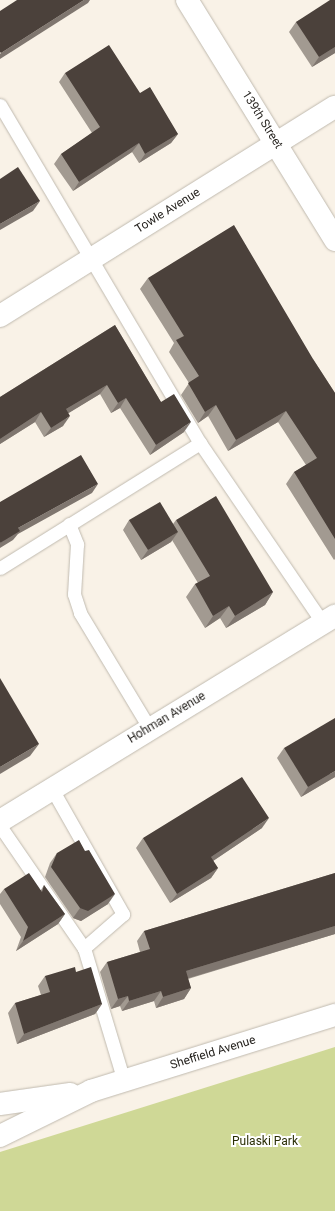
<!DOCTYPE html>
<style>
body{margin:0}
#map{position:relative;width:335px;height:1211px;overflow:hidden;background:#f9f2e7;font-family:Roboto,sans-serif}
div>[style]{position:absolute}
.green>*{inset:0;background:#cfd896}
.roads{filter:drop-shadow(0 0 1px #c0baaf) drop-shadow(0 0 1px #c0baaf)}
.service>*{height:13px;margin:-6.5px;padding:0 6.5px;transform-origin:6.5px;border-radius:6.5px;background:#fff}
.minor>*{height:22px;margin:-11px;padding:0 11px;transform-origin:11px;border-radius:11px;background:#fff}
.tertiary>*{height:22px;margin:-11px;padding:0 11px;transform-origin:11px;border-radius:11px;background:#fff}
.secondary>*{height:22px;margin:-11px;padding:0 11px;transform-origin:11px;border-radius:11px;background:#fff}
.wall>*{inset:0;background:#a29a91}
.shaded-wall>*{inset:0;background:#7f766f}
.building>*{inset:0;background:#4b413b}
span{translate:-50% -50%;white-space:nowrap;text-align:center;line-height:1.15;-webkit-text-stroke:4px #fff;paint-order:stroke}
.street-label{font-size:12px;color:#272420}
.park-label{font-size:12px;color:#2b2f06}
</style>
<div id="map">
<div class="green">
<i style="clip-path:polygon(335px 1047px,335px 1211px,0 1211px,0 1152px)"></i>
</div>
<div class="roads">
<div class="service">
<i style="left:0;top:105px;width:393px;rotate:59.4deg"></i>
<i style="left:200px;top:443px;width:218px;rotate:55.7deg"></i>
<i style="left:69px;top:524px;width:22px;rotate:68deg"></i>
<i style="left:77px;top:544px;width:50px;rotate:93.4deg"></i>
<i style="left:74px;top:594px;width:20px;rotate:72deg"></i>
<i style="left:80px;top:613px;width:135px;rotate:58.9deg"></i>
<i style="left:0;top:568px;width:236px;rotate:-32deg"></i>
<i style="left:52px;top:789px;width:144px;rotate:60.4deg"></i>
<i style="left:123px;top:914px;width:52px;rotate:138.9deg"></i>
<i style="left:0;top:826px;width:148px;rotate:55.5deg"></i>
<i style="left:84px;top:948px;width:139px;rotate:73.3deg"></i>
</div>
<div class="minor">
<i style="left:187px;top:0;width:282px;rotate:58.3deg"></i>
<i style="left:0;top:316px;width:395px;rotate:-32deg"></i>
</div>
<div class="tertiary">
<i style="left:0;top:1104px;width:71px;rotate:-8.1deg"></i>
<i style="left:0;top:1136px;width:102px;rotate:-26.3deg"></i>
<i style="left:91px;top:1091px;width:256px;rotate:-17.3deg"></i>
</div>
<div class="secondary">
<i style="left:0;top:821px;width:393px;rotate:-31.5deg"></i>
</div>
</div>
<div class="wall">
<i style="clip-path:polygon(335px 0,335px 53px,312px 67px,289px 32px,296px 22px)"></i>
<i style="clip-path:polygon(65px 73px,140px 93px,178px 134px,171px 143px,139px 163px,132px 152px,73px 191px,54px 164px,61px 154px,92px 133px,59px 82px)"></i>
<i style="clip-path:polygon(148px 278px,313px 359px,335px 393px,335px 559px,334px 560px,286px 484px,294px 472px,306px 465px,278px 422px,228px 451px,208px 416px,198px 423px,181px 395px,189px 383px,169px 352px,174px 343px,140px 289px)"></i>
<i style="clip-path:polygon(115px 325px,161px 402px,184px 432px,150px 455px,120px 408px,111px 413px,100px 394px,68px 413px,63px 426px,44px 437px,35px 422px,0 444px,0 397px)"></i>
<i style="clip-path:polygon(129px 520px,173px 524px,176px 520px,273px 592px,265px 605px,226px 628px,220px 618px,205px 628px,186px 597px,195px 584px,198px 583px,172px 540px,171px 542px,141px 560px,123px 530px)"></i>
<i style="clip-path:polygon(284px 748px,335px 777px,301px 797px,277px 758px)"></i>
<i style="clip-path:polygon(262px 828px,213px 861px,218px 868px,211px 878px,170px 903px,136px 848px,143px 838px)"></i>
<i style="clip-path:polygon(85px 851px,108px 904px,81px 921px,73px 918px,45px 877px,50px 863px,57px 853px)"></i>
<i style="clip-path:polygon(335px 873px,335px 934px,188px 979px,191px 988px,184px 999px,156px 1008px,154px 1001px,122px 1011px,120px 1006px,111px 1009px,100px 972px,107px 962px,140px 952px,137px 941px,144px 931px)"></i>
<i style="clip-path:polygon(44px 885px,65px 914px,58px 924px,16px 951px,21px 937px,0 904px,0 894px,4px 889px,41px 890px)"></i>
<i style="clip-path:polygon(76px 972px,102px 1004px,95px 1014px,17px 1044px,8px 1013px,15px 1003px,41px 995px,38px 986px,45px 976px)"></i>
</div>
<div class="shaded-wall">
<i style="clip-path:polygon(84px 0,90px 0,88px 3px,0 59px,0 54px,1px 53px)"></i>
<i style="clip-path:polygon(335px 47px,335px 53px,312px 67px,319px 57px)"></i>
<i style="clip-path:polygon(178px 134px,171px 143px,139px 163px,145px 154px)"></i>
<i style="clip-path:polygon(139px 143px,132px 152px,73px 191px,79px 182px)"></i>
<i style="clip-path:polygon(40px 201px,33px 211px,0 230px,0 224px)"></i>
<i style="clip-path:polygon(107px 385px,100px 394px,59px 419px,66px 409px)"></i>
<i style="clip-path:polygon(126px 398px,120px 408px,111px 413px,118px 403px)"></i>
<i style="clip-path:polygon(216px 405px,208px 416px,198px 423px,205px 412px)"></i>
<i style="clip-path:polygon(286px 411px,278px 422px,228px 451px,236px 440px)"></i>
<i style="clip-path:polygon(41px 412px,35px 422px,0 444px,0 439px)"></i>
<i style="clip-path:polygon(70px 416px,63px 426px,44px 437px,51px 428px)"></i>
<i style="clip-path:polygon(191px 422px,184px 432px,150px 455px,156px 445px)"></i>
<i style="clip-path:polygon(98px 484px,92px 493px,18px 534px,13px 540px,0 548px,0 543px,18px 528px)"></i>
<i style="clip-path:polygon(178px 532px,171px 542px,141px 560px,148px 550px)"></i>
<i style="clip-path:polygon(273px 592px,265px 605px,226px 628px,235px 616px)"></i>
<i style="clip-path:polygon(229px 606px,220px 618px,205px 628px,213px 616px)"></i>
<i style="clip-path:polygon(39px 744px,30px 756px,0 774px,0 767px)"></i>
<i style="clip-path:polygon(335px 771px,335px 777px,301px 797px,308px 787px)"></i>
<i style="clip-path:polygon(269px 818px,262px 828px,204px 867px,211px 857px)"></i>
<i style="clip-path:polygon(218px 868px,211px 878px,170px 903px,177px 894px)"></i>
<i style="clip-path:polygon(115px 894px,108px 904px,81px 921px,73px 918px,80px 908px)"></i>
<i style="clip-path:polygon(65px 914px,58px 924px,16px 951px,23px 941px)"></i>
<i style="clip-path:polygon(335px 926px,335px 934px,179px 981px,186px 971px)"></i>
<i style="clip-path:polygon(191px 988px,184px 999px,156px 1008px,163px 997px)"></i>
<i style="clip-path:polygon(161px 991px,154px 1001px,122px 1011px,129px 1001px)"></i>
<i style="clip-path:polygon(128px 996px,120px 1006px,111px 1009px,118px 999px)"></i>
<i style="clip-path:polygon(102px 1004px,95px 1014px,17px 1044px,24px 1034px)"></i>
</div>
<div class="building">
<i style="clip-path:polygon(17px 0,84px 0,1px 53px,0 52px,0 11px)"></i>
<i style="clip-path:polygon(330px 0,335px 0,335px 47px,319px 57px,296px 22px)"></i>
<i style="clip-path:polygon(109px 45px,140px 93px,150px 87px,178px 134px,145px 154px,139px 143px,79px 182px,61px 154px,100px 127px,65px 73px)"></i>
<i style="clip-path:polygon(18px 167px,40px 201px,0 224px,0 179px)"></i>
<i style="clip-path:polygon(234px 225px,313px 359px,335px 393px,335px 539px,294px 472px,317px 458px,286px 411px,236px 440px,216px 405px,205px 412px,188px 383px,199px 376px,176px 340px,184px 336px,148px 278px)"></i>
<i style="clip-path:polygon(115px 325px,161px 402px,174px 394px,191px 422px,156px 445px,126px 398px,118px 403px,107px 385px,66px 409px,70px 416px,51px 428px,41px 412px,0 439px,0 397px)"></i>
<i style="clip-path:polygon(81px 455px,98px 484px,18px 528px,20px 531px,0 543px,0 502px)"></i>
<i style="clip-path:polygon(216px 496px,273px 592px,235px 616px,229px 606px,213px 616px,195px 584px,210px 576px,176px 520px)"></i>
<i style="clip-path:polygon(160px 502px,178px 532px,148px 550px,129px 520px)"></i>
<i style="clip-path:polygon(0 678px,39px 744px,0 767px)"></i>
<i style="clip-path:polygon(335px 718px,335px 771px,308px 787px,284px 748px)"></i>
<i style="clip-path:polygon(242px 777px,269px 818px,211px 857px,218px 868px,177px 894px,143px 838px)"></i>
<i style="clip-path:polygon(79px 840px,85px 851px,89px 850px,115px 894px,88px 911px,80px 908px,51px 867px,57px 853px)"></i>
<i style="clip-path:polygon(29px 873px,42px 892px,44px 885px,65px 914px,23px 941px,28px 927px,4px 889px)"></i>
<i style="clip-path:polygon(335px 873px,335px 926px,186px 971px,191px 988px,163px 997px,161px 991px,129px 1001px,128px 996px,118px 999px,107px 962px,150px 949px,144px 931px)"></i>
<i style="clip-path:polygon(75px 967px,76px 972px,91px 967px,102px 1004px,24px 1034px,15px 1003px,50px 992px,45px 976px)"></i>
</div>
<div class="street-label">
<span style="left:262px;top:120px;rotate:58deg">139th Street</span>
<span style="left:168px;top:211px;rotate:-32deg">Towle Avenue</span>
<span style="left:167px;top:718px;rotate:-31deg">Hohman Avenue</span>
<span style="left:213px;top:1053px;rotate:-17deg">Sheffield Avenue</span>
</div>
<div class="park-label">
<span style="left:265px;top:1142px">Pulaski Park</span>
</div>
</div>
